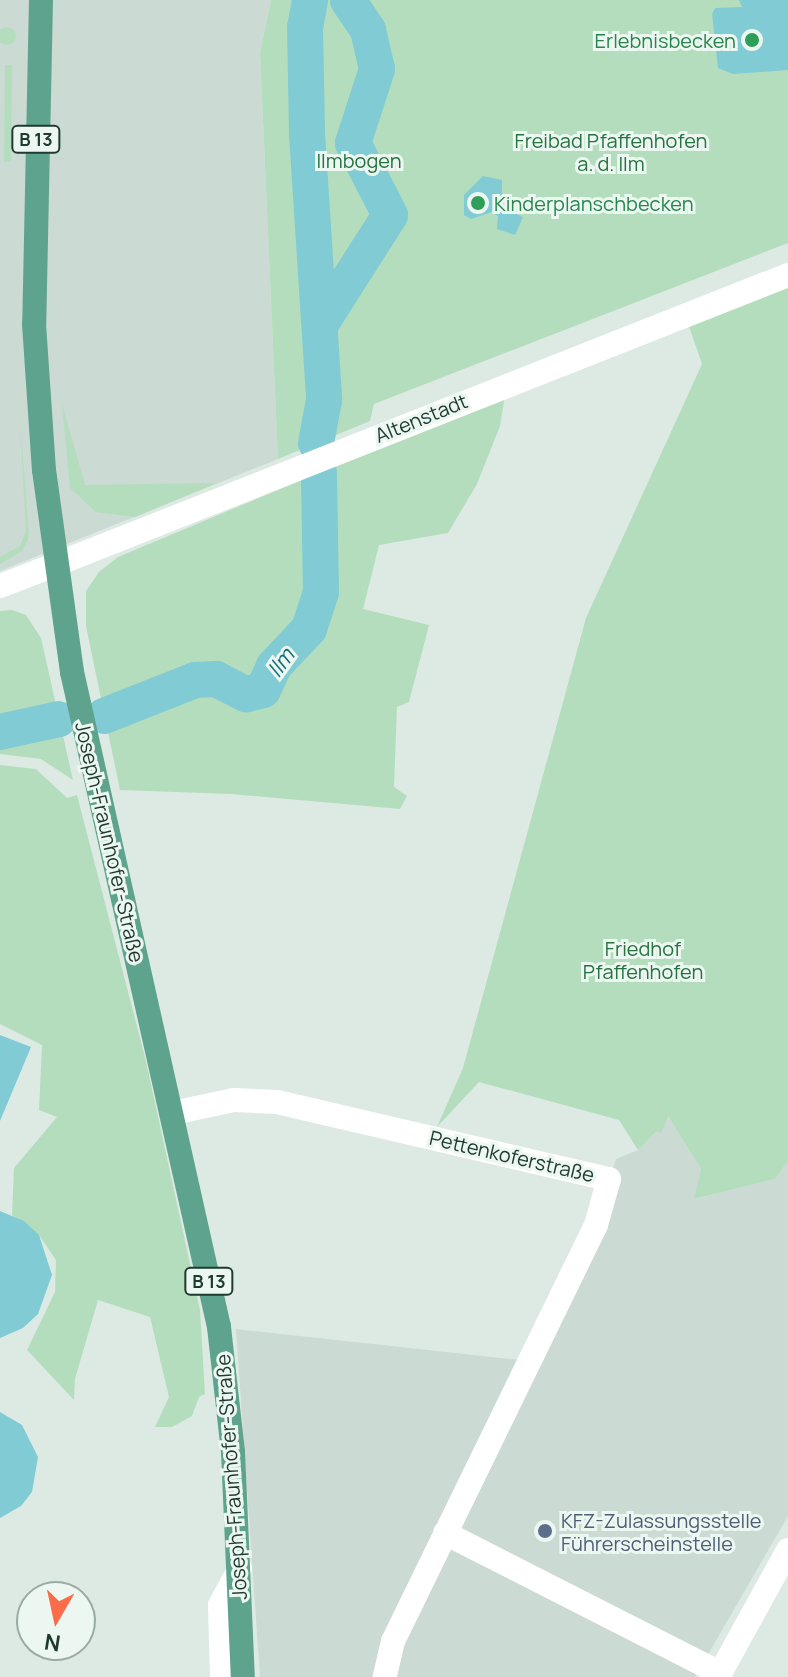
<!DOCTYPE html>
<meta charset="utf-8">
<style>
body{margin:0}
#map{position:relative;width:788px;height:1677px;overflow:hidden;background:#ddeae4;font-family:Manrope,sans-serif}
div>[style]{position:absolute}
.built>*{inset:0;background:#cbdad2}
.green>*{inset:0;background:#b4ddbd}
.round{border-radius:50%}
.water>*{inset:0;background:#80cbd4}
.river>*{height:36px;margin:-18px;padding:0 18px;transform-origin:18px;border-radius:18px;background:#80cbd4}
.street>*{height:24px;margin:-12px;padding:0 12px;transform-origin:12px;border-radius:12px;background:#fff}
.secondary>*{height:24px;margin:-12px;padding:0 12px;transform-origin:12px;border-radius:12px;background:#fff}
.primary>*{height:24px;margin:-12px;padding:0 12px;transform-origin:12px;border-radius:12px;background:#5ea38d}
.dots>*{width:22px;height:22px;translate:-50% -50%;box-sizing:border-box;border:4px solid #edf7f1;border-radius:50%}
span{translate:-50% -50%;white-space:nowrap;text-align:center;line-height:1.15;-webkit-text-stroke:6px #edf7f1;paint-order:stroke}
.shield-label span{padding:2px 6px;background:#edf7f1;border:2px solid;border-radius:6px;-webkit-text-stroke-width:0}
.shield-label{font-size:18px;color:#1e3a31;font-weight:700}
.leisure-label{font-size:20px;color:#27864d}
.right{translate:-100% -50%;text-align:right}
.left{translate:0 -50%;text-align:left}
.park-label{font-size:20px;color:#267340}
.street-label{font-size:20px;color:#1e3a31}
.service-label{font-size:20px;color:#4e5e75}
.water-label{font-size:22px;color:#156e79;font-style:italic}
.north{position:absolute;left:16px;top:1581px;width:80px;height:80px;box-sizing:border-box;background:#edf7f1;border:2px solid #9aaba4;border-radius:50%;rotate:189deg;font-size:22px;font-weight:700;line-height:32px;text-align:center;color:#1e3a31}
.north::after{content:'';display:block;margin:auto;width:28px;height:36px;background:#fb6c4a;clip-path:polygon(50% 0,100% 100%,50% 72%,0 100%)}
</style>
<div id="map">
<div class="built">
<i style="clip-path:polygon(0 0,271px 0,260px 53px,278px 459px,0 571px)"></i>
<i style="clip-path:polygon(668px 1116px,701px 1169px,695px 1199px,775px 1179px,788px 1161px,788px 1516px,695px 1677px,260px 1677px,236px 1329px,528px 1361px,596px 1225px,616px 1159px,638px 1150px)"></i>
</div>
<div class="green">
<i style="clip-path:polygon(271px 0,788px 0,788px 243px,374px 404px,370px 421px,278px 459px,260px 53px)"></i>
<i class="round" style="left:-2px;top:27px;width:18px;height:18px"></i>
<i style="clip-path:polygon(5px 65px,12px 65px,11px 162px,4px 162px)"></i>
<i style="clip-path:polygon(788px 275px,788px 1161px,775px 1179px,694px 1199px,701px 1169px,668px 1116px,661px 1133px,656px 1131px,638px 1150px,619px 1120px,479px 1082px,437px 1127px,463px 1068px,586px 618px,702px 364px,685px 315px)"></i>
<i style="clip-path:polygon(505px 395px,500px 426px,477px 484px,448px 533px,379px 545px,363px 609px,429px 625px,409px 702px,397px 707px,394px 787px,407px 796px,400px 809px,231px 794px,120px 790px,86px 626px,86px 591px,99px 572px,118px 557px)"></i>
<i style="clip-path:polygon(62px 404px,85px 485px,217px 483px,135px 517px,96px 512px,70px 488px)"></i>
<i style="clip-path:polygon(20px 418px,29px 537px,22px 551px,0 564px,0 557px,20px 546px,26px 531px)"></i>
<i style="clip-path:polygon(12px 610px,26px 615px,41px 638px,73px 780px,41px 759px,0 754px,0 611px)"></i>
<i style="clip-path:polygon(0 765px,36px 769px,67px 798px,77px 795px,146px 1061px,200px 1310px,205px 1394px,199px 1397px,192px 1416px,172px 1427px,155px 1427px,169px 1397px,150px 1317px,98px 1300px,75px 1379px,74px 1400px,27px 1350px,55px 1292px,56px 1260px,39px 1235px,12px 1215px,14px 1168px,57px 1117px,39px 1110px,42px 1045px,0 1024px)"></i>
</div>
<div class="water">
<i style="clip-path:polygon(739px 0,788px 0,788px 70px,733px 74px,718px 68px,712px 14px,715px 8px,742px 7px)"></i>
<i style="clip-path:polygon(483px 176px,502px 180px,502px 195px,495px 205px,523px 217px,515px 235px,497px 229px,498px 216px,492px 212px,471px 219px,464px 215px,464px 195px)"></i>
<i style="clip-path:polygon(0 1035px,31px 1047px,0 1121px)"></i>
<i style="clip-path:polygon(0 1211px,24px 1221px,39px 1235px,52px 1275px,38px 1314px,23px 1328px,0 1338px)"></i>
<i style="clip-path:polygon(0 1412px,22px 1425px,38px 1457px,32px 1492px,21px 1506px,0 1518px)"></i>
</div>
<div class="river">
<i style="left:310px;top:0;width:27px;rotate:100deg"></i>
<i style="left:305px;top:27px;width:107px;rotate:88.9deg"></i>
<i style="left:307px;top:134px;width:267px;rotate:86.3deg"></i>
<i style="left:324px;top:400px;width:44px;rotate:100.5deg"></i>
<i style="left:320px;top:325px;width:130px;rotate:-57.5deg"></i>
<i style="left:390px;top:215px;width:81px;rotate:-117.2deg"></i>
<i style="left:353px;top:143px;width:78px;rotate:-72deg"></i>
<i style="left:377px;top:69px;width:40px;rotate:-103deg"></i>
<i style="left:368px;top:30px;width:36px;rotate:-124deg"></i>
<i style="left:104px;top:716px;width:98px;rotate:-21.6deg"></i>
<i style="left:195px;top:680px;width:21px;rotate:-3deg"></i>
<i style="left:216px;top:679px;width:34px;rotate:27deg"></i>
<i style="left:246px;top:694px;width:17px;rotate:-13deg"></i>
<i style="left:263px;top:690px;width:26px;rotate:-65deg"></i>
<i style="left:274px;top:666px;width:51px;rotate:-46.6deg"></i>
<i style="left:309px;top:629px;width:39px;rotate:-72deg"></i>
<i style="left:321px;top:592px;width:120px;rotate:-91deg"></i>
<i style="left:0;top:732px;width:60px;rotate:-12.4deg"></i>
</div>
<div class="street">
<i style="left:0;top:586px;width:61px;rotate:-21.1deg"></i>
<i style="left:173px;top:1113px;width:62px;rotate:-12deg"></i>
<i style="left:234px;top:1100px;width:43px;rotate:2.7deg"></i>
<i style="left:277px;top:1102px;width:341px;rotate:13.1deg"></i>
<i style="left:609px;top:1179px;width:48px;rotate:105.8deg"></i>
<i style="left:596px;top:1225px;width:463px;rotate:116deg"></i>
<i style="left:393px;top:1641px;width:37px;rotate:103deg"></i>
<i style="left:445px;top:1533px;width:309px;rotate:27deg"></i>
</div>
<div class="secondary">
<i style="left:57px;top:564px;width:786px;rotate:-21.57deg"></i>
<i style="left:222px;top:1677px;width:72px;rotate:-91.6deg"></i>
<i style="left:220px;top:1605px;width:42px;rotate:-61.6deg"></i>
<i style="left:718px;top:1677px;width:145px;rotate:-61.1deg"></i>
</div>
<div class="primary">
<i style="left:41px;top:0;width:324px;rotate:91.2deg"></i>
<i style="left:34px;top:324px;width:146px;rotate:86.1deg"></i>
<i style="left:44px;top:470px;width:204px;rotate:82.1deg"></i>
<i style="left:72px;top:672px;width:671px;rotate:77.35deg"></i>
<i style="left:219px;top:1327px;width:126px;rotate:83.6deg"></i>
<i style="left:233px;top:1452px;width:225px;rotate:87.5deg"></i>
</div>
<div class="dots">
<i style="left:752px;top:40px;background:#2e9e5b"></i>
<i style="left:478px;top:203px;background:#2e9e5b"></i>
<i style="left:545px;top:1531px;background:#5c6f8a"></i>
</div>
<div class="shield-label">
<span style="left:36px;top:139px">B 13</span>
<span style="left:209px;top:1281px">B 13</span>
</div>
<div class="leisure-label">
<span class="right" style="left:736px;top:40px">Erlebnisbecken</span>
<span class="left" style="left:494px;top:203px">Kinderplanschbecken</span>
</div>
<div class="park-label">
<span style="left:611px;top:152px">Freibad Pfaffenhofen<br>a. d. Ilm</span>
<span style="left:359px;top:160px">Ilmbogen</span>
<span style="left:643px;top:960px">Friedhof<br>Pfaffenhofen</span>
</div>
<div class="street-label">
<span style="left:421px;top:418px;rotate:-22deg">Altenstadt</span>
<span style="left:110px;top:842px;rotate:77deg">Joseph-Fraunhofer-Straße</span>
<span style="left:512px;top:1156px;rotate:13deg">Pettenkoferstraße</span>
<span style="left:231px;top:1477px;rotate:-94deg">Joseph-Fraunhofer-Straße</span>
</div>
<div class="service-label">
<span class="left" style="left:561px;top:1532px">KFZ-Zulassungsstelle<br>Führerscheinstelle</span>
</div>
<div class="water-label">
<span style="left:281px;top:663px;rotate:-54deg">Ilm</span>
</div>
<div class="north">N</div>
</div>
